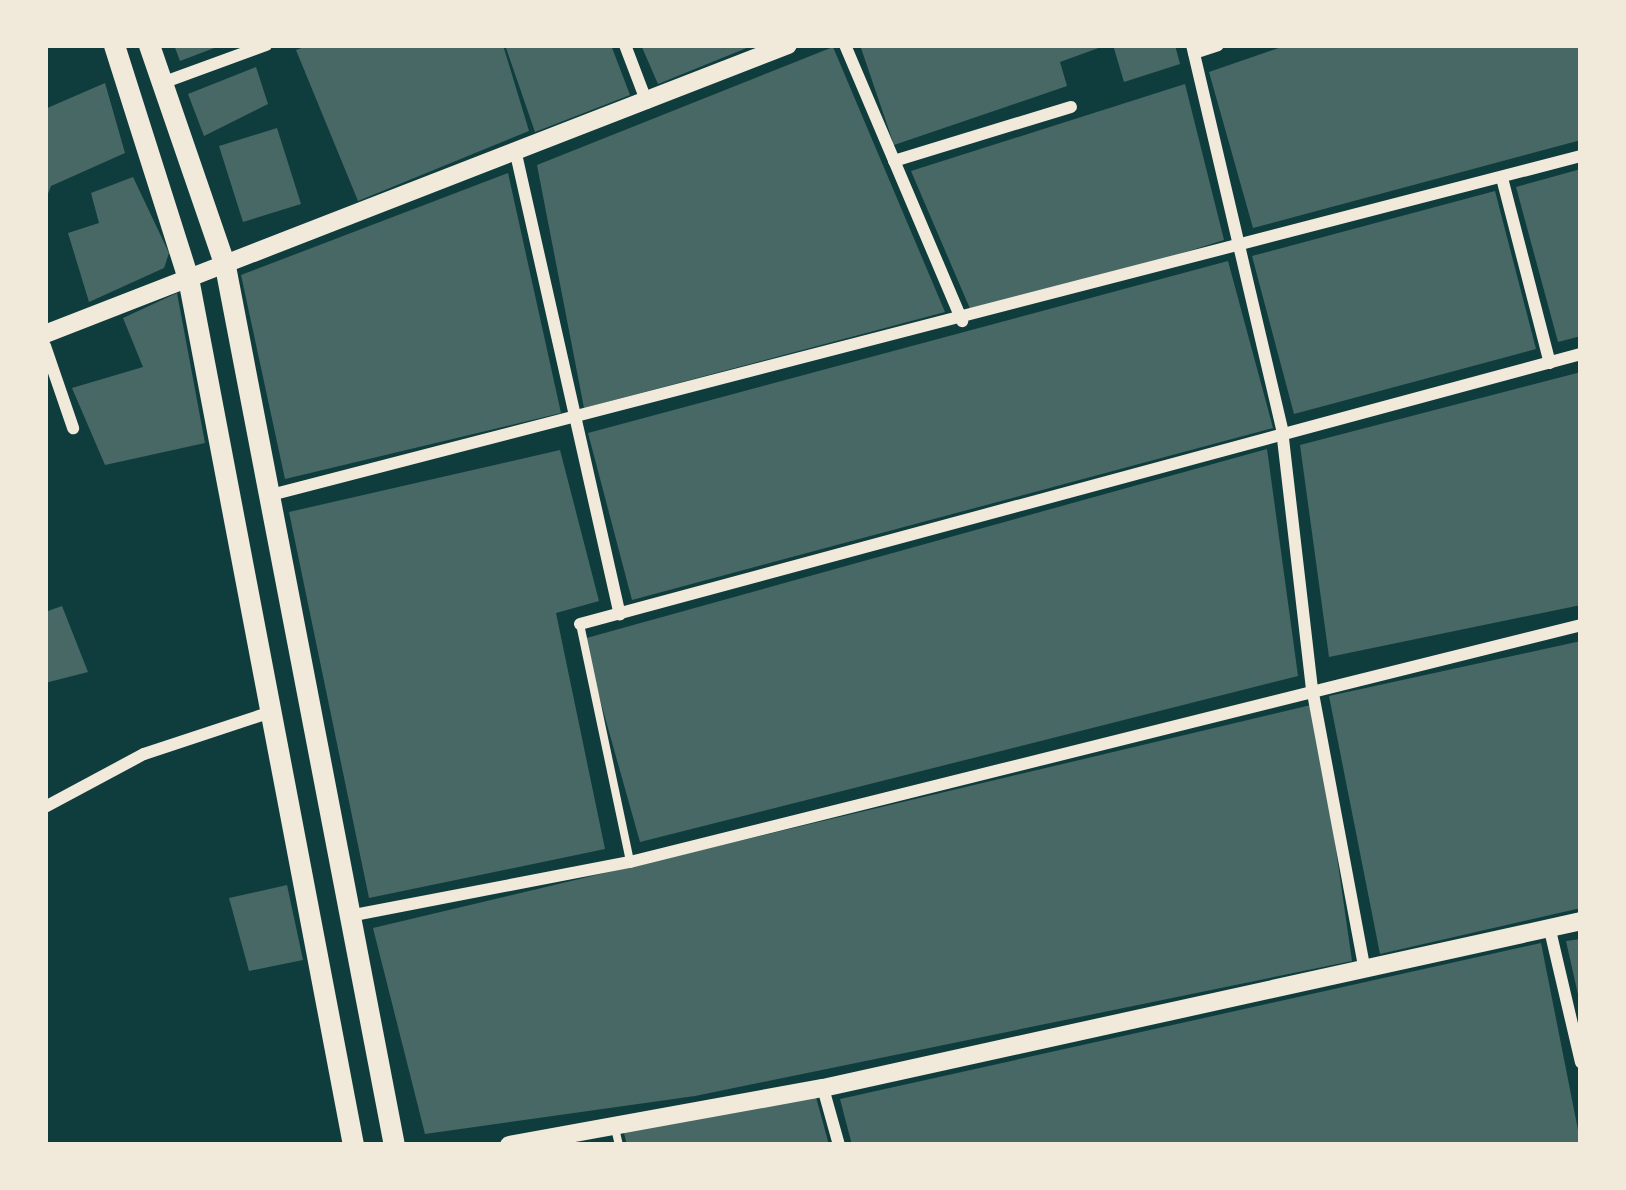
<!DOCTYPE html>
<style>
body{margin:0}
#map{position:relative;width:1626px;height:1190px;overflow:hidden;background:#0f3d3e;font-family:Karla,sans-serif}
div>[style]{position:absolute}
.building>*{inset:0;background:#486865}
.service>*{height:8px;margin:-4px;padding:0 4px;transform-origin:4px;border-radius:4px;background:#f1e9da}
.minor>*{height:12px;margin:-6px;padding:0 6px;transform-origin:6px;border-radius:6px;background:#f1e9da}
.tertiary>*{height:18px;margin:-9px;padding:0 9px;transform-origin:9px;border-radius:9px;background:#f1e9da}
.secondary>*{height:21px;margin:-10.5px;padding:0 10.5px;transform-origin:10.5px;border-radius:10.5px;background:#f1e9da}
span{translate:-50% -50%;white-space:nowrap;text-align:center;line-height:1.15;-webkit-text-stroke:10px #f1e9da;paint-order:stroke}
.frame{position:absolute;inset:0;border:48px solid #f1e9da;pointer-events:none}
</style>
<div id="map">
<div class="building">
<i style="clip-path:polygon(174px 45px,222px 45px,180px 61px)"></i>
<i style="clip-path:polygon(310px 45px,503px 45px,529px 131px,358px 201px,296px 50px)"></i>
<i style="clip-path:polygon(505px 45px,611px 45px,630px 95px,535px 132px)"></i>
<i style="clip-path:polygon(641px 45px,754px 45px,658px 84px)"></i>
<i style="clip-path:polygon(860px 45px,1104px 46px,1060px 62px,1067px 86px,894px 145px)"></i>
<i style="clip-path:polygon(1113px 45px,1175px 45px,1180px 64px,1124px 82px)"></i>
<i style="clip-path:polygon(1287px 45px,1581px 45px,1581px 140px,1253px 228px,1209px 72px)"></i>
<i style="clip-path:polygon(833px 47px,945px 312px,584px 408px,537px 165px)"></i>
<i style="clip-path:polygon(256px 67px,268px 104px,204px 136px,188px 94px)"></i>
<i style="clip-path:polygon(105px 83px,125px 153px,51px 186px,45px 201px,45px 109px)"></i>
<i style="clip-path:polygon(1185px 84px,1224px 240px,974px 318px,911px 171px)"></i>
<i style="clip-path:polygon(277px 128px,301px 204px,243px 222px,219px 146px)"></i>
<i style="clip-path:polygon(1581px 169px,1581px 336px,1558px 342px,1516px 187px)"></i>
<i style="clip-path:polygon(508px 173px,561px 413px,285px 479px,241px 275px)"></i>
<i style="clip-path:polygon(133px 177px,169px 253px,164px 268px,89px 302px,68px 233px,99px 223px,91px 193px)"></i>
<i style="clip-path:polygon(1495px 191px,1536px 349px,1294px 414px,1252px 256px)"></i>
<i style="clip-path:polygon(1228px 261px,1273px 428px,632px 600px,588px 433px)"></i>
<i style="clip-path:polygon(177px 293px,205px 443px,105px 465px,72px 388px,143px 367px,123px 318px)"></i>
<i style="clip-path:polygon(1581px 372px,1581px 605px,1329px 657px,1300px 445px)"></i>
<i style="clip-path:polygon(1267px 449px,1298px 676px,640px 842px,583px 639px)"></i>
<i style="clip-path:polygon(560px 450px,599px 601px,556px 613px,605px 849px,369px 898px,289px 512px)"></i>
<i style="clip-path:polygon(62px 606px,88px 672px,45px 683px,45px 612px)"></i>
<i style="clip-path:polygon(1581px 641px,1581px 908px,1380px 954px,1329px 696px)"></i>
<i style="clip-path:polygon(1315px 704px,1352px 961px,695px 1096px,425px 1134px,373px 928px)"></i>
<i style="clip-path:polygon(287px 885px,303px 960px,249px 971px,229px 898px)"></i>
<i style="clip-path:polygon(1581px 939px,1581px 999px,1579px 999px,1566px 941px)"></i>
<i style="clip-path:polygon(1541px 943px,1581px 1145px,852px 1145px,840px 1099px)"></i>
<i style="clip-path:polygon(814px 1090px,829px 1145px,627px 1145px,622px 1125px)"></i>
</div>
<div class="service">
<i style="left:580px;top:624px;width:243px;rotate:78.1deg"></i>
<i style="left:615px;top:1128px;width:17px;rotate:77deg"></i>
</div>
<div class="minor">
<i style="left:625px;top:45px;width:62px;rotate:69.2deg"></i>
<i style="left:845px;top:45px;width:300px;rotate:67deg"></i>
<i style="left:1192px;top:45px;width:395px;rotate:76.8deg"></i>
<i style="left:1282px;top:430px;width:260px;rotate:83.4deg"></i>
<i style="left:1312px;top:688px;width:287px;rotate:79.4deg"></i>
<i style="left:1194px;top:53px;width:25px;rotate:-18deg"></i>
<i style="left:162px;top:83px;width:111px;rotate:-20.1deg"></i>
<i style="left:516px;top:154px;width:472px;rotate:77.3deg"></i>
<i style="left:894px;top:161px;width:185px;rotate:-17deg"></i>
<i style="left:1502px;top:178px;width:191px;rotate:75.5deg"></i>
<i style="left:45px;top:346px;width:87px;rotate:71.1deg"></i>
<i style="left:267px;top:496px;width:1357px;rotate:-14.51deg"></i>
<i style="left:580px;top:624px;width:1037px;rotate:-15.1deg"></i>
<i style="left:45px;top:807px;width:112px;rotate:-28.2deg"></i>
<i style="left:144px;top:754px;width:131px;rotate:-18.3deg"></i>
<i style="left:349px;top:916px;width:286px;rotate:-10.9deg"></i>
<i style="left:630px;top:862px;width:980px;rotate:-13.99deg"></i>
<i style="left:1549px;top:926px;width:140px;rotate:76.8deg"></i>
<i style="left:823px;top:1088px;width:59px;rotate:74.3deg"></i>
</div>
<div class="tertiary">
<i style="left:45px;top:334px;width:797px;rotate:-21.25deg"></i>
<i style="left:509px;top:1145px;width:319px;rotate:-10.3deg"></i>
<i style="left:823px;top:1088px;width:776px;rotate:-12.42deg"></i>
</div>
<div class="secondary">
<i style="left:114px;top:45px;width:244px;rotate:72.4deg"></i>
<i style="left:188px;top:278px;width:883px;rotate:79.22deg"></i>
<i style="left:149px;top:45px;width:234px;rotate:71deg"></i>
<i style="left:225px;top:266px;width:895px;rotate:79.12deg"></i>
</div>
<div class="frame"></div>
</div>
